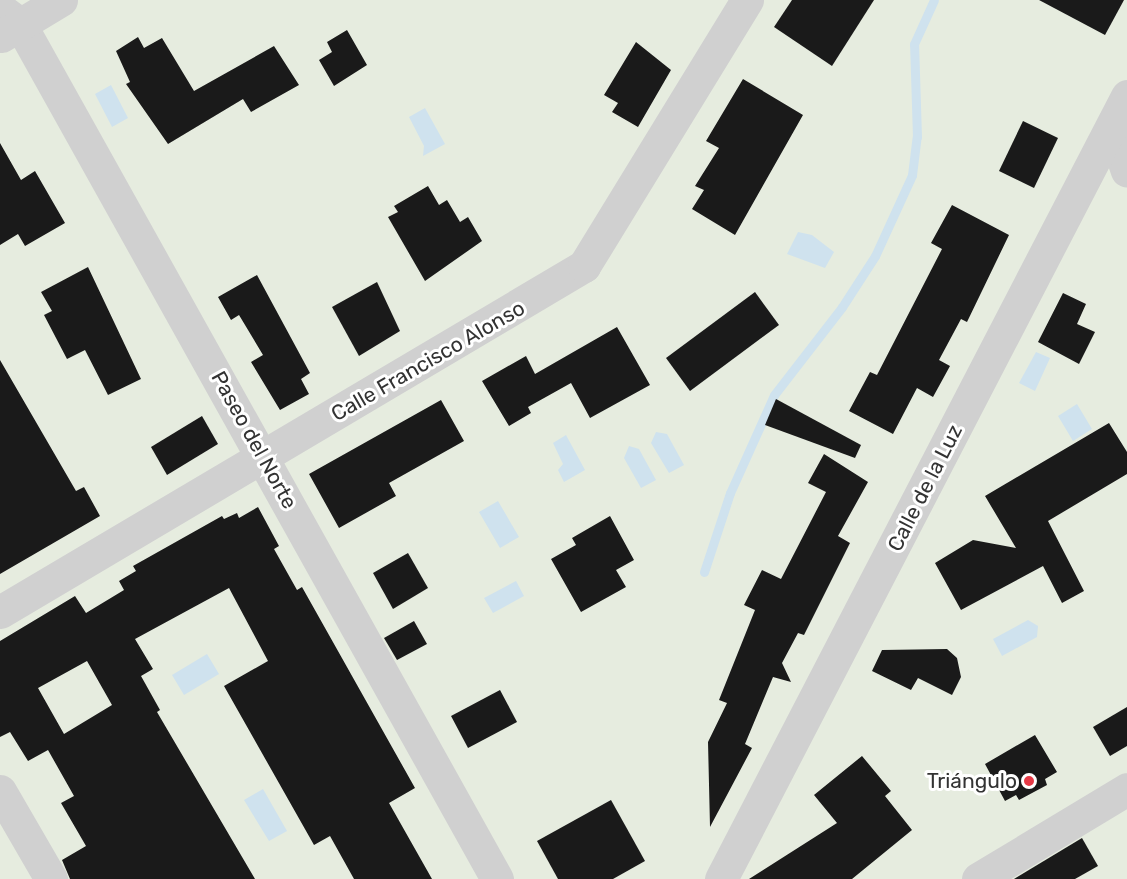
<!DOCTYPE html>
<meta charset="utf-8">
<style>
body{margin:0}
#map{position:relative;width:1127px;height:879px;overflow:hidden;background:#fff;font-family:Rubik,sans-serif}
div>[style]{position:absolute}
.green>*{inset:0;background:#e6ecdf}
.water>*{inset:0;background:#cfe2ee}
.stream>*{height:9px;margin:-4.5px;padding:0 4.5px;transform-origin:4.5px;border-radius:4.5px;background:#cfe2ee}
.building>*{inset:0;background:#1a1a1a}
.minor>*{height:33px;margin:-16.5px;padding:0 16.5px;transform-origin:16.5px;border-radius:16.5px;background:#d0d0d0}
.dots>*{width:16px;height:16px;translate:-50% -50%;box-sizing:border-box;border:3px solid #fff;border-radius:50%}
span{translate:-50% -50%;white-space:nowrap;text-align:center;line-height:1.15;-webkit-text-stroke:6px #fff;paint-order:stroke}
.street-label{font-size:21px;color:#333}
.poi-label{font-size:21px;color:#333}
.right{translate:-100% -50%;text-align:right}
</style>
<div id="map">
<div class="green">
<i style="clip-path:polygon(0 0,1127px 0,1127px 879px,0 879px)"></i>
</div>
<div class="water">
<i style="clip-path:polygon(111px 85px,128px 118px,112px 127px,95px 94px)"></i>
<i style="clip-path:polygon(425px 108px,445px 144px,423px 156px,424px 146px,409px 117px)"></i>
<i style="clip-path:polygon(798px 232px,812px 235px,834px 252px,825px 268px,787px 254px)"></i>
<i style="clip-path:polygon(1036px 352px,1050px 358px,1035px 391px,1019px 383px)"></i>
<i style="clip-path:polygon(1077px 404px,1092px 429px,1073px 441px,1058px 416px)"></i>
<i style="clip-path:polygon(656px 432px,667px 434px,684px 465px,669px 473px,651px 443px)"></i>
<i style="clip-path:polygon(566px 435px,585px 470px,564px 482px,558px 470px,563px 464px,553px 443px)"></i>
<i style="clip-path:polygon(629px 446px,639px 449px,656px 480px,641px 488px,624px 458px)"></i>
<i style="clip-path:polygon(498px 501px,519px 537px,500px 548px,479px 512px)"></i>
<i style="clip-path:polygon(516px 581px,524px 596px,493px 613px,484px 598px)"></i>
<i style="clip-path:polygon(1028px 620px,1038px 626px,1037px 637px,1002px 656px,993px 639px)"></i>
<i style="clip-path:polygon(207px 654px,219px 674px,184px 695px,172px 675px)"></i>
<i style="clip-path:polygon(263px 789px,287px 831px,269px 841px,244px 800px)"></i>
</div>
<div class="stream">
<i style="left:704px;top:572px;width:83px;rotate:-71.8deg"></i>
<i style="left:730px;top:493px;width:107px;rotate:-65.8deg"></i>
<i style="left:774px;top:395px;width:111px;rotate:-52.3deg"></i>
<i style="left:842px;top:307px;width:61px;rotate:-57.1deg"></i>
<i style="left:875px;top:256px;width:89px;rotate:-65.4deg"></i>
<i style="left:912px;top:175px;width:38px;rotate:-83deg"></i>
<i style="left:917px;top:137px;width:93px;rotate:-91.8deg"></i>
<i style="left:914px;top:44px;width:48px;rotate:-65.6deg"></i>
</div>
<div class="building">
<i style="clip-path:polygon(792px 0,874px 0,832px 66px,774px 27px)"></i>
<i style="clip-path:polygon(1039px 0,1124px 0,1105px 35px)"></i>
<i style="clip-path:polygon(347px 30px,367px 65px,334px 86px,319px 60px,332px 52px,327px 42px)"></i>
<i style="clip-path:polygon(138px 37px,144px 48px,162px 38px,194px 91px,274px 46px,299px 85px,251px 112px,243px 99px,168px 144px,126px 84px,130px 82px,116px 51px)"></i>
<i style="clip-path:polygon(636px 42px,671px 70px,638px 127px,612px 112px,618px 103px,604px 95px)"></i>
<i style="clip-path:polygon(743px 79px,803px 115px,735px 235px,692px 209px,704px 190px,695px 186px,719px 148px,706px 141px)"></i>
<i style="clip-path:polygon(1023px 121px,1058px 138px,1034px 188px,999px 171px)"></i>
<i style="clip-path:polygon(0 143px,21px 180px,35px 171px,65px 223px,25px 246px,18px 234px,0 245px)"></i>
<i style="clip-path:polygon(428px 186px,439px 205px,447px 200px,460px 222px,468px 217px,482px 241px,425px 281px,388px 217px,398px 212px,394px 206px)"></i>
<i style="clip-path:polygon(952px 205px,1009px 235px,967px 322px,961px 319px,939px 360px,950px 366px,933px 397px,917px 388px,893px 434px,849px 411px,870px 372px,877px 375px,942px 249px,931px 243px)"></i>
<i style="clip-path:polygon(88px 267px,141px 379px,108px 395px,85px 350px,67px 359px,44px 315px,52px 311px,41px 292px)"></i>
<i style="clip-path:polygon(257px 275px,310px 373px,301px 379px,309px 394px,280px 410px,251px 362px,263px 355px,239px 315px,231px 320px,218px 297px)"></i>
<i style="clip-path:polygon(377px 282px,400px 331px,359px 356px,332px 307px)"></i>
<i style="clip-path:polygon(755px 292px,779px 325px,690px 391px,666px 358px)"></i>
<i style="clip-path:polygon(1063px 293px,1086px 304px,1077px 324px,1095px 332px,1079px 364px,1038px 342px)"></i>
<i style="clip-path:polygon(617px 327px,650px 385px,590px 418px,571px 383px,528px 407px,531px 413px,509px 426px,482px 381px,526px 356px,535px 374px)"></i>
<i style="clip-path:polygon(0 360px,76px 491px,84px 487px,100px 516px,0 574px)"></i>
<i style="clip-path:polygon(776px 399px,861px 445px,855px 458px,765px 425px)"></i>
<i style="clip-path:polygon(441px 400px,464px 441px,389px 483px,396px 496px,339px 528px,309px 474px)"></i>
<i style="clip-path:polygon(202px 416px,218px 444px,167px 475px,151px 447px)"></i>
<i style="clip-path:polygon(1109px 423px,1127px 452px,1127px 474px,1048px 521px,1084px 591px,1062px 603px,1043px 566px,961px 610px,935px 563px,973px 540px,1016px 548px,985px 496px)"></i>
<i style="clip-path:polygon(824px 454px,868px 482px,838px 536px,850px 543px,804px 635px,798px 633px,782px 663px,791px 682px,773px 677px,745px 744px,752px 748px,710px 827px,708px 742px,727px 703px,719px 700px,755px 610px,744px 605px,762px 570px,781px 579px,826px 492px,808px 483px)"></i>
<i style="clip-path:polygon(evenodd,258px 507px,279px 546px,274px 549px,297px 590px,302px 587px,415px 788px,389px 803px,432px 879px,354px 879px,330px 836px,314px 845px,224px 686px,268px 661px,229px 588px,135px 639px,153px 669px,141px 676px,160px 710px,157px 712px,255px 879px,70px 879px,62px 860px,86px 846px,61px 803px,74px 796px,48px 750px,28px 761px,10px 732px,0 737px,0 641px,75px 596px,86px 613px,124px 590px,119px 581px,136px 571px,133px 566px,222px 516px,224px 519px,237px 513px,239px 518px,258px 507px,87px 661px,112px 705px,64px 734px,38px 688px,87px 661px)"></i>
<i style="clip-path:polygon(610px 516px,634px 560px,616px 570px,626px 587px,581px 612px,551px 559px,576px 545px,572px 538px)"></i>
<i style="clip-path:polygon(408px 553px,428px 588px,393px 609px,373px 573px)"></i>
<i style="clip-path:polygon(414px 621px,427px 644px,397px 660px,384px 638px)"></i>
<i style="clip-path:polygon(947px 649px,957px 658px,961px 677px,952px 695px,918px 678px,911px 690px,872px 671px,882px 650px)"></i>
<i style="clip-path:polygon(500px 690px,517px 722px,468px 748px,451px 716px)"></i>
<i style="clip-path:polygon(1127px 707px,1127px 746px,1110px 756px,1093px 727px)"></i>
<i style="clip-path:polygon(1035px 735px,1057px 772px,1045px 779px,1047px 785px,1019px 800px,1016px 795px,1005px 801px,985px 764px)"></i>
<i style="clip-path:polygon(862px 756px,891px 791px,885px 796px,912px 830px,852px 879px,749px 879px,837px 823px,814px 795px)"></i>
<i style="clip-path:polygon(611px 800px,645px 861px,613px 879px,558px 879px,537px 841px)"></i>
<i style="clip-path:polygon(1082px 838px,1098px 866px,1075px 879px,1014px 879px)"></i>
</div>
<div class="minor">
<i style="left:0;top:9px;width:25px;rotate:37deg"></i>
<i style="left:20px;top:24px;width:979px;rotate:60.84deg"></i>
<i style="left:1px;top:36px;width:70px;rotate:-31deg"></i>
<i style="left:1112px;top:127px;width:46px;rotate:71.2deg"></i>
<i style="left:0;top:612px;width:679px;rotate:-30.65deg"></i>
<i style="left:584px;top:266px;width:312px;rotate:-58.5deg"></i>
<i style="left:0;top:791px;width:102px;rotate:59.9deg"></i>
<i style="left:721px;top:879px;width:882px;rotate:-62.59deg"></i>
<i style="left:978px;top:879px;width:174px;rotate:-31.1deg"></i>
</div>
<div class="dots">
<i style="left:1029px;top:781px;background:#e63946"></i>
</div>
<div class="street-label">
<span style="left:428px;top:361px;rotate:-30deg">Calle Francisco Alonso</span>
<span style="left:254px;top:440px;rotate:61deg">Paseo del Norte</span>
<span style="left:925px;top:488px;rotate:-63deg">Calle de la Luz</span>
</div>
<div class="poi-label">
<span class="right" style="left:1017px;top:781px">Triángulo</span>
</div>
</div>
